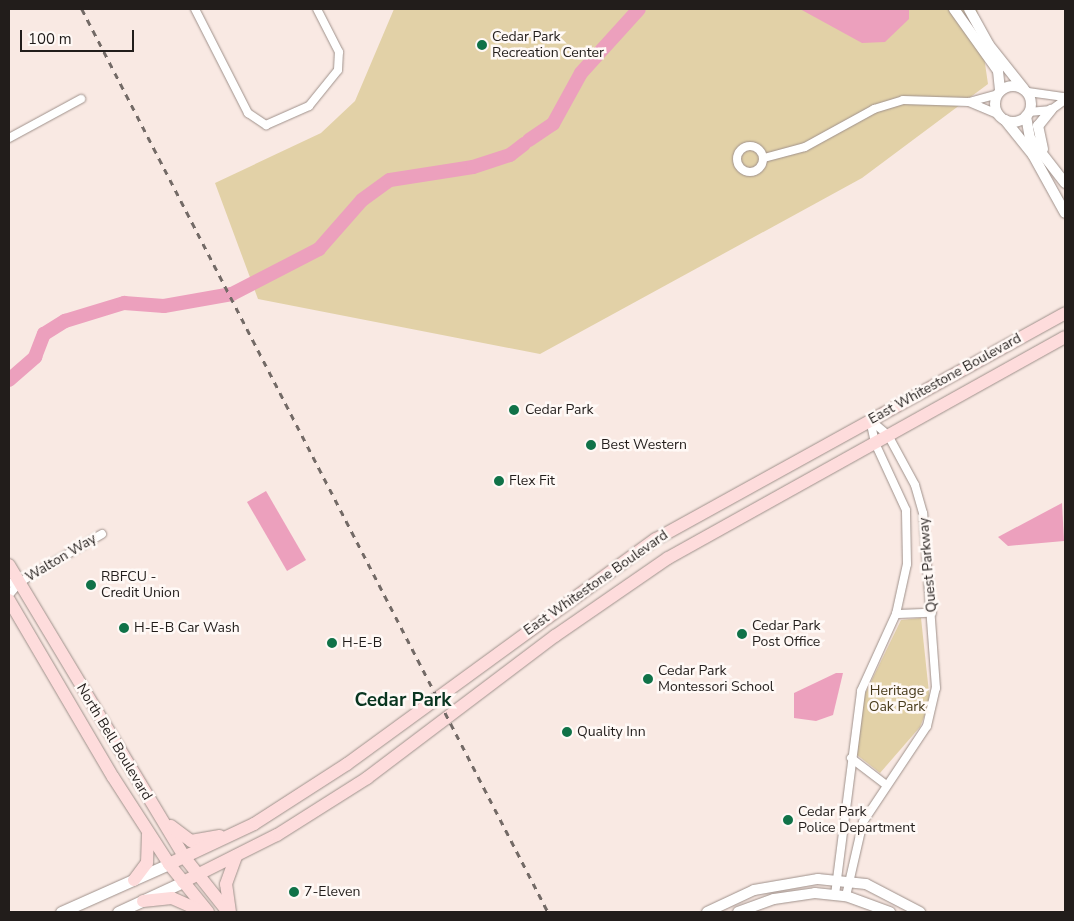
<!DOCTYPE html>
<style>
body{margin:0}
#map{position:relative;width:1074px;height:921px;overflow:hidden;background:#f9e9e3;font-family:"Nunito Sans",sans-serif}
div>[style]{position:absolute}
.green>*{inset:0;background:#e2d1a7}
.water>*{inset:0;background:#eca0bd}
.river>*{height:14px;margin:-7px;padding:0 7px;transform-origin:7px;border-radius:7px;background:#eca0bd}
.roads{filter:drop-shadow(0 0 1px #9f918b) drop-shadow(0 0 1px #9f918b)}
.minor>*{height:8px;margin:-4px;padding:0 4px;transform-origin:4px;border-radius:4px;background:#fff}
.minor>.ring{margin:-4px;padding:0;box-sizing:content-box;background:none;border:8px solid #fff;border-radius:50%}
.tertiary>*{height:10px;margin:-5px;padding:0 5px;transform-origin:5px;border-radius:5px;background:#fff}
.tertiary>.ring{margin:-5px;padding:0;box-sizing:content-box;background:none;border:10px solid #fff;border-radius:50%}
.secondary>*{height:11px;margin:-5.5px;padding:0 5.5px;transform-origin:5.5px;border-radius:5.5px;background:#fff}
.primary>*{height:12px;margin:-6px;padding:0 6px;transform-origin:6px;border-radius:6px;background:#fedcdc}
.rail>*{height:2.5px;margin-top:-1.25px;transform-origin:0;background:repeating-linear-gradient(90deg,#736a66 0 6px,transparent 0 12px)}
.dots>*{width:14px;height:14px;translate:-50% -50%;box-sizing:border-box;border:2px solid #fff9f6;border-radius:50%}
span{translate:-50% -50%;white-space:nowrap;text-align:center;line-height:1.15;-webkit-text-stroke:5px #fff9f6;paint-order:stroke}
.poi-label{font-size:14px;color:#221d1b}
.left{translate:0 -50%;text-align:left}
.street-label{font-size:14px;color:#221d1b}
.park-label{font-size:14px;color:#493c1c}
.district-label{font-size:19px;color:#093520;font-weight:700}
.frame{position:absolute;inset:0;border:10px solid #221d1b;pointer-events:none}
.scale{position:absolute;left:20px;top:30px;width:114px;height:22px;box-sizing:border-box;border:2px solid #221d1b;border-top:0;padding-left:6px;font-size:15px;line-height:18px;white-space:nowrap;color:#221d1b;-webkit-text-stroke:4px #fff9f6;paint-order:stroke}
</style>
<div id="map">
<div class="green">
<i style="clip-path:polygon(394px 9px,977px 9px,988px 84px,862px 178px,540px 354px,258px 299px,215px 183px,321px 133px,355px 101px)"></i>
<i style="clip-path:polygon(921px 618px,930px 702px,920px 727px,880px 773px,857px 755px,863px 698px,901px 620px)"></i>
</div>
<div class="water">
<i style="clip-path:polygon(800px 9px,909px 9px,909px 19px,885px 42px,862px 43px)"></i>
<i style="clip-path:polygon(266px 491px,306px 560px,287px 571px,247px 502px)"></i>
<i style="clip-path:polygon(1062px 503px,1064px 541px,1008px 546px,998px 537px)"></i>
<i style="clip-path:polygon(836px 673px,843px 673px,833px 715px,816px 721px,794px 718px,794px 693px)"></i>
</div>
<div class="river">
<i style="left:529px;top:140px;width:29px;rotate:-34deg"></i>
<i style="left:553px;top:124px;width:58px;rotate:-61.2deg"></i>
<i style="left:581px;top:73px;width:86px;rotate:-47.8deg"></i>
<i style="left:9px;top:380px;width:35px;rotate:-41deg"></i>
<i style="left:35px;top:357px;width:25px;rotate:-69deg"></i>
<i style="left:44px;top:334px;width:25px;rotate:-32deg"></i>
<i style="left:65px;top:321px;width:62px;rotate:-17deg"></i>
<i style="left:124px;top:303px;width:40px;rotate:4.3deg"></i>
<i style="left:164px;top:306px;width:69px;rotate:-10deg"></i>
<i style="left:232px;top:294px;width:98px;rotate:-27.3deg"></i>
<i style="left:319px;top:249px;width:65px;rotate:-48.7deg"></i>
<i style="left:362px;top:200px;width:34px;rotate:-36deg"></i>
<i style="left:390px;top:180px;width:84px;rotate:-8.9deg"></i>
<i style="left:473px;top:167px;width:39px;rotate:-18deg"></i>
<i style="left:510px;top:155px;width:18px;rotate:-38deg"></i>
</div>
<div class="roads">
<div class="minor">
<i style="left:195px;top:9px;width:117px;rotate:63deg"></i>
<i style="left:248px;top:113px;width:22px;rotate:34deg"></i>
<i style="left:266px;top:125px;width:47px;rotate:-23.8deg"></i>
<i style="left:309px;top:106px;width:46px;rotate:-51.1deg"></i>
<i style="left:338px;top:70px;width:18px;rotate:-87deg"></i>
<i style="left:339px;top:52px;width:48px;rotate:-117.1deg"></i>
<i style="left:1028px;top:92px;width:37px;rotate:8deg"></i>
<i style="left:969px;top:102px;width:30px;rotate:-15deg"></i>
<i style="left:1029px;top:112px;width:22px;rotate:-5deg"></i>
<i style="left:1051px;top:110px;width:17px;rotate:-36deg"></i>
<i style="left:9px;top:138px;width:82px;rotate:-28.4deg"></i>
<i class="ring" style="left:737px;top:146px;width:18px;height:18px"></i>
<i style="left:764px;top:158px;width:42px;rotate:-15deg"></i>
<i style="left:805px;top:147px;width:79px;rotate:-28.8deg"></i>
<i style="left:874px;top:109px;width:30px;rotate:-17deg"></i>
<i style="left:903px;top:100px;width:66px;rotate:1.7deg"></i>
<i style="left:969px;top:102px;width:33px;rotate:23deg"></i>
<i style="left:9px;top:583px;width:11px;rotate:-5deg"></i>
<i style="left:9px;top:595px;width:17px;rotate:-50deg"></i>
<i style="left:20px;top:582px;width:95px;rotate:-30.3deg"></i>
<i style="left:896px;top:614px;width:36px;rotate:-2deg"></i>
<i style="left:851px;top:758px;width:43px;rotate:37.4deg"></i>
<i style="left:835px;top:895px;width:206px;rotate:-82.7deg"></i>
<i style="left:861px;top:691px;width:85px;rotate:-65.6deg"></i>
<i style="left:896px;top:614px;width:51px;rotate:-77.6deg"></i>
<i style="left:907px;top:564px;width:54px;rotate:-91.1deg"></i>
<i style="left:906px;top:510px;width:74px;rotate:-114.8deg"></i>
<i style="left:875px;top:443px;width:24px;rotate:-102deg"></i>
<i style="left:846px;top:896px;width:76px;rotate:-77.1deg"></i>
<i style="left:863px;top:822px;width:115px;rotate:-56.3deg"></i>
<i style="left:927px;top:726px;width:39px;rotate:-77deg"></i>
<i style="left:936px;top:688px;width:175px;rotate:-94.2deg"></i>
<i style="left:923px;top:513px;width:29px;rotate:-106deg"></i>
<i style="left:915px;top:485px;width:57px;rotate:-118.4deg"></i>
<i style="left:888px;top:435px;width:23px;rotate:-140deg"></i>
</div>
<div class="tertiary">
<i style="left:954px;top:9px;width:76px;rotate:54.6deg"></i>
<i style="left:998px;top:71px;width:20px;rotate:84deg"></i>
<i style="left:969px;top:9px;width:41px;rotate:60.9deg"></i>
<i style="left:989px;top:45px;width:56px;rotate:51.5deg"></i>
<i class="ring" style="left:995px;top:86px;width:26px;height:26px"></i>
<i style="left:1026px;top:116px;width:22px;rotate:80deg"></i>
<i style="left:1030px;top:138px;width:57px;rotate:52.1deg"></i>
<i style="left:1005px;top:120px;width:45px;rotate:51.3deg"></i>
<i style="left:1033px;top:155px;width:66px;rotate:61.1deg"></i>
<i style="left:1043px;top:149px;width:24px;rotate:-102deg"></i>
<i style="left:1038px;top:126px;width:21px;rotate:-51deg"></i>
<i style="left:707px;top:912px;width:52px;rotate:-25.1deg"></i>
<i style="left:754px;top:890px;width:65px;rotate:-9.8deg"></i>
<i style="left:818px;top:879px;width:48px;rotate:5.9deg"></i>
<i style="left:866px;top:884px;width:61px;rotate:27.4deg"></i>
<i style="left:738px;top:912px;width:38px;rotate:-20deg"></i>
<i style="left:774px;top:899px;width:41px;rotate:-8.3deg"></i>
<i style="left:815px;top:893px;width:31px;rotate:6deg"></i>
<i style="left:846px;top:896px;width:47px;rotate:20deg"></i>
</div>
<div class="secondary">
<i style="left:61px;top:912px;width:118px;rotate:-24deg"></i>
<i style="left:118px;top:912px;width:72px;rotate:-24.8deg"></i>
</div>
<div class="primary">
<i style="left:9px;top:565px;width:342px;rotate:59deg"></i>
<i style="left:185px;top:858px;width:69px;rotate:51.5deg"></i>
<i style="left:9px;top:600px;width:205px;rotate:59.6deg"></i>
<i style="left:113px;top:777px;width:103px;rotate:57.2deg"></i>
<i style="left:169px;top:864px;width:62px;rotate:50.9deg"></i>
<i style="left:171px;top:826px;width:25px;rotate:37deg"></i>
<i style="left:191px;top:841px;width:29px;rotate:-10deg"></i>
<i style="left:169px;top:864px;width:94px;rotate:-25.2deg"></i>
<i style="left:254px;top:824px;width:111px;rotate:-32.8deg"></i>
<i style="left:347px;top:764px;width:382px;rotate:-36.1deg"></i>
<i style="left:656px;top:539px;width:467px;rotate:-28.9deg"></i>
<i style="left:134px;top:880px;width:21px;rotate:-53deg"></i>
<i style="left:147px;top:863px;width:29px;rotate:-88deg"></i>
<i style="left:183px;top:882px;width:105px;rotate:-26.6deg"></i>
<i style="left:277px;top:835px;width:107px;rotate:-32.3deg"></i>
<i style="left:367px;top:778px;width:236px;rotate:-37.1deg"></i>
<i style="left:555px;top:636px;width:137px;rotate:-34.6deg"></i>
<i style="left:668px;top:558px;width:454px;rotate:-29.1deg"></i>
<i style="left:143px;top:901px;width:29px;rotate:-6deg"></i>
<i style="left:172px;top:898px;width:34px;rotate:24deg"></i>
<i style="left:230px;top:912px;width:28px;rotate:-98deg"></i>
<i style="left:226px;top:884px;width:30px;rotate:-70deg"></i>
</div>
</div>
<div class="rail">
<i style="left:82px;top:9px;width:1016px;rotate:62.7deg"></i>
</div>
<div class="dots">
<i style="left:482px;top:45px;background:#107248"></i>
<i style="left:514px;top:410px;background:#107248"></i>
<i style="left:591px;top:445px;background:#107248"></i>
<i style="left:499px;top:481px;background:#107248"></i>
<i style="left:91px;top:585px;background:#107248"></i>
<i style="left:124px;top:628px;background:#107248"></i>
<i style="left:742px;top:634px;background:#107248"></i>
<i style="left:332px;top:643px;background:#107248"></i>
<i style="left:648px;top:679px;background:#107248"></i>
<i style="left:567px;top:732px;background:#107248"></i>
<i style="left:788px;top:820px;background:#107248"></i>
<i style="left:294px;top:892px;background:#107248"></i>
</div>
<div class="poi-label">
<span class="left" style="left:492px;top:45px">Cedar Park<br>Recreation Center</span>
<span class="left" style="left:525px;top:410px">Cedar Park</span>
<span class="left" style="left:601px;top:445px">Best Western</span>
<span class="left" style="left:509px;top:481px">Flex Fit</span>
<span class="left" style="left:101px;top:585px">RBFCU -<br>Credit Union</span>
<span class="left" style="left:752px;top:634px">Cedar Park<br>Post Office</span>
<span class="left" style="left:134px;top:628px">H-E-B Car Wash</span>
<span class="left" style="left:342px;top:643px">H-E-B</span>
<span class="left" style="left:658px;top:679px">Cedar Park<br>Montessori School</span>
<span class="left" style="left:577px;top:732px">Quality Inn</span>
<span class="left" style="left:798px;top:820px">Cedar Park<br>Police Department</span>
<span class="left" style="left:304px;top:892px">7-Eleven</span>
</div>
<div class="street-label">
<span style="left:945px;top:379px;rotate:-29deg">East Whitestone Boulevard</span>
<span style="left:61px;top:558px;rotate:-31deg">Walton Way</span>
<span style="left:928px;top:565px;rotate:-95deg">Quest Parkway</span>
<span style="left:596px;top:583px;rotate:-35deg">East Whitestone Boulevard</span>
<span style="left:114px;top:742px;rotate:59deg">North Bell Boulevard</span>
</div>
<div class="park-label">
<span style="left:897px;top:699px">Heritage<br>Oak Park</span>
</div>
<div class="district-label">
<span style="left:403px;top:701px">Cedar Park</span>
</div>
<div class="frame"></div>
<div class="scale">100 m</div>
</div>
